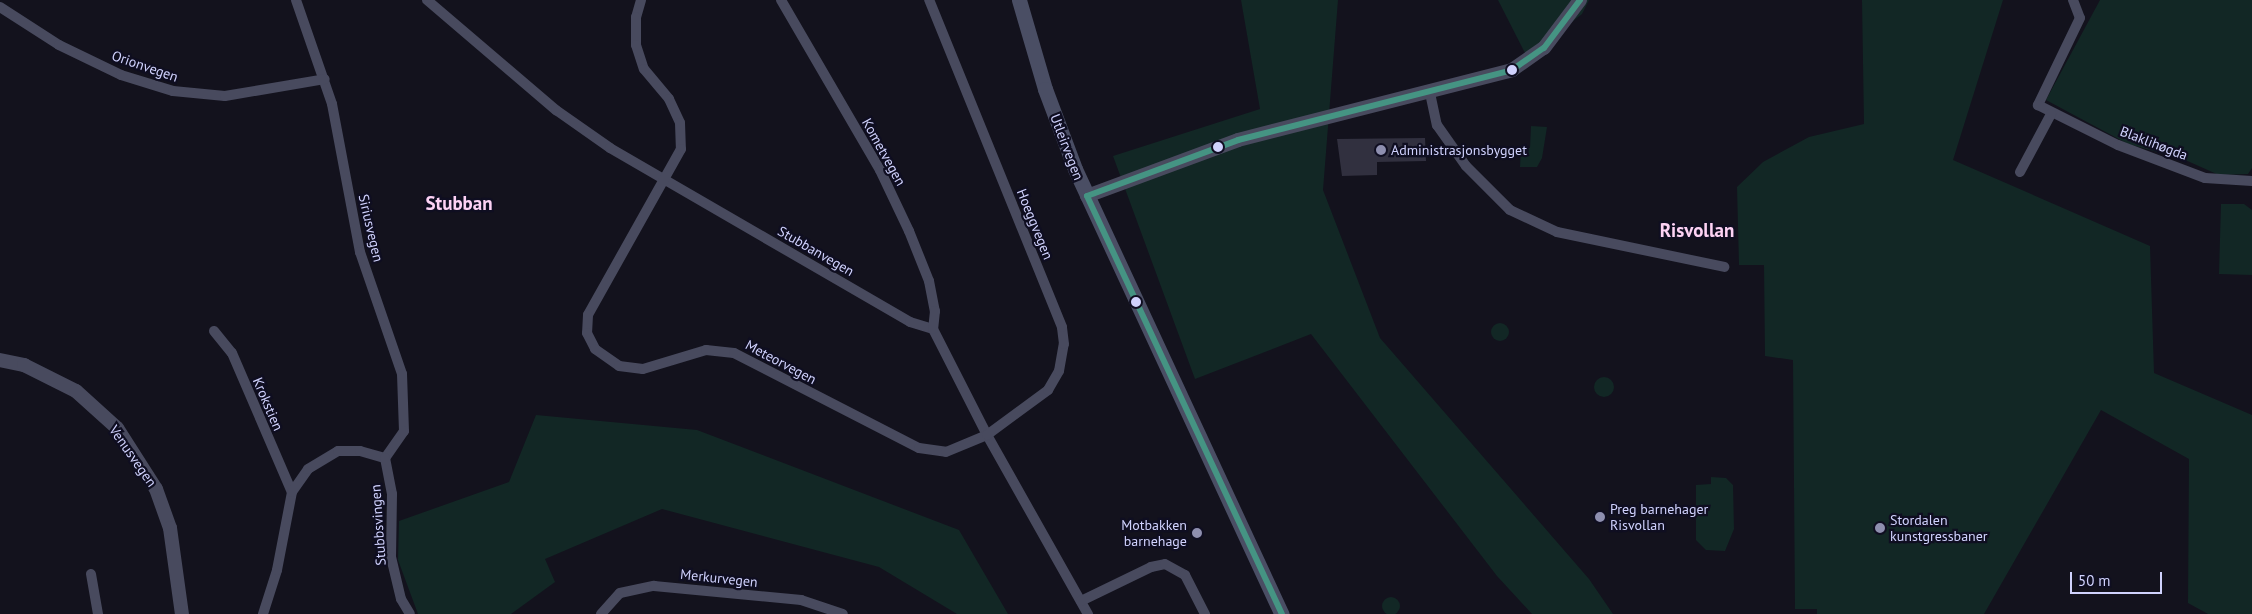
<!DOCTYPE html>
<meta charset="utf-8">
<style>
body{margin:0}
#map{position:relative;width:2252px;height:614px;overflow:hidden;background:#13121d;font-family:"PT Sans",sans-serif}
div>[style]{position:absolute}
.green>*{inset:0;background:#122725}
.round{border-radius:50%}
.building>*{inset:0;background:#31303f}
.minor>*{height:10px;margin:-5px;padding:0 5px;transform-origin:5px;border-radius:5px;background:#484a5e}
.tertiary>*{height:14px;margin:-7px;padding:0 7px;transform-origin:7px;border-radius:7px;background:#484a5e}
.secondary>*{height:15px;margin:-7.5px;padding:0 7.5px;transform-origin:7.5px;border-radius:7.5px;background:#4a4e64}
.bus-1>*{height:6px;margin:-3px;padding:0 3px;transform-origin:3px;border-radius:3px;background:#459483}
.dots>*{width:14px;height:14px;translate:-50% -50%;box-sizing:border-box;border:2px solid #0f0e21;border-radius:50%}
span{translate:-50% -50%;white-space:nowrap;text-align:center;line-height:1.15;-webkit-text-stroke:4.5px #0f0e21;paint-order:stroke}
.street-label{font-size:14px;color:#d0d2fd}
.poi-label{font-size:14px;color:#d0d2fd}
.left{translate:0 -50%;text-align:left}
.right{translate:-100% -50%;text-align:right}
.district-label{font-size:19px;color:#fdd2f4;font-weight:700}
.scale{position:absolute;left:2070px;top:572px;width:92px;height:22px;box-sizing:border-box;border:2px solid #d0d2fd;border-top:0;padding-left:6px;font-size:15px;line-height:18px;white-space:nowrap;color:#d0d2fd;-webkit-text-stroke:4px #0f0e21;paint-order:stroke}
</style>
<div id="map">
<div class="green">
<i style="clip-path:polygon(1241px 0,1338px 0,1323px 190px,1380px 338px,1589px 579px,1613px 614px,1532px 614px,1497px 576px,1311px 334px,1195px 379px,1113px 156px,1260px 109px)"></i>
<i style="clip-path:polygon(1498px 0,1589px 0,1582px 14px,1527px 57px)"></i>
<i style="clip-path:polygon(1862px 0,2003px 0,1953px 160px,2150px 246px,2154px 373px,2252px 415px,2252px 614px,2208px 614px,2188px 603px,2189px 459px,2101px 410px,1984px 614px,1817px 614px,1817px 609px,1795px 609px,1793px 360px,1765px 356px,1764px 265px,1739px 265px,1737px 187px,1763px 162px,1809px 137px,1864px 124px)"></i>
<i style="clip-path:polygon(2100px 0,2252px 0,2252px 168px,2248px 174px,2219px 175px,2183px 159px,2128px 144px,2046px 100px)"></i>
<i style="clip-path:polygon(1531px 126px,1547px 127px,1542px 158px,1537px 167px,1520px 167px,1521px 148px,1530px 148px)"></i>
<i style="clip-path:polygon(2221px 204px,2244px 204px,2252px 210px,2252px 275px,2219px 274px)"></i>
<i class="round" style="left:1491px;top:323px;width:18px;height:18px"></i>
<i class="round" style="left:1594px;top:377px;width:20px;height:20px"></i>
<i style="clip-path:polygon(536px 415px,697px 430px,959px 530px,1008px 614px,957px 614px,879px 567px,662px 509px,545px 559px,555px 582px,511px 614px,418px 614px,398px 560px,399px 521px,509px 482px)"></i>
<i style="clip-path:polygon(1711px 477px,1726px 478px,1733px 485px,1734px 529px,1725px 551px,1706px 550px,1696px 540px,1696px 485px,1711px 484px)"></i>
<i class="round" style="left:1382px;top:597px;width:18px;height:18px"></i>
</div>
<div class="building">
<i style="clip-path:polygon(1425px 138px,1426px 161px,1377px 162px,1377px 175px,1342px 176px,1337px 139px)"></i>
</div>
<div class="minor">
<i style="left:296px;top:0;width:110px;rotate:70.9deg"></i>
<i style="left:332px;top:104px;width:151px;rotate:79.3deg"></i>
<i style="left:360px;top:252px;width:129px;rotate:71deg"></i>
<i style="left:402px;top:374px;width:57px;rotate:88deg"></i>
<i style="left:404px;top:431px;width:33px;rotate:125deg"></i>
<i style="left:427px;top:0;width:170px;rotate:40.5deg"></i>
<i style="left:556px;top:110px;width:66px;rotate:35.1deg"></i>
<i style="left:610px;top:148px;width:347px;rotate:30.1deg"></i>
<i style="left:910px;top:322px;width:24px;rotate:17deg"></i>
<i style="left:933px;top:329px;width:119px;rotate:63deg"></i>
<i style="left:987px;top:435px;width:206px;rotate:60.6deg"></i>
<i style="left:641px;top:0;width:18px;rotate:106deg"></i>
<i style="left:636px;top:17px;width:28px;rotate:90deg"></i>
<i style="left:636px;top:45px;width:25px;rotate:72deg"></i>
<i style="left:644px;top:69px;width:39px;rotate:50deg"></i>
<i style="left:669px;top:99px;width:26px;rotate:65deg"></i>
<i style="left:680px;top:123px;width:26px;rotate:88deg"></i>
<i style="left:681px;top:149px;width:190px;rotate:119.3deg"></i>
<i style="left:588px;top:315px;width:18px;rotate:93deg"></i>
<i style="left:587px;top:333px;width:18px;rotate:63deg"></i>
<i style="left:595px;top:349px;width:29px;rotate:35deg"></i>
<i style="left:619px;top:366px;width:24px;rotate:7deg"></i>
<i style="left:643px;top:369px;width:66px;rotate:-16.8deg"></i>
<i style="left:706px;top:350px;width:28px;rotate:6deg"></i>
<i style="left:734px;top:353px;width:208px;rotate:27.2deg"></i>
<i style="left:919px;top:448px;width:27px;rotate:8deg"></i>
<i style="left:946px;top:452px;width:44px;rotate:-22.5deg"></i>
<i style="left:987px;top:435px;width:76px;rotate:-36.4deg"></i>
<i style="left:1048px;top:390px;width:22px;rotate:-60deg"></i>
<i style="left:1059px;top:371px;width:27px;rotate:-80deg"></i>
<i style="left:1064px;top:344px;width:17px;rotate:-97deg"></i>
<i style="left:1062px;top:327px;width:353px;rotate:-112.1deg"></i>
<i style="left:781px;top:0;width:197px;rotate:59.8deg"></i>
<i style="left:880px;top:170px;width:68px;rotate:64.6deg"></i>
<i style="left:909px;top:231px;width:54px;rotate:68.2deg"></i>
<i style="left:929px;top:281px;width:31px;rotate:79deg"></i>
<i style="left:935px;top:311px;width:18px;rotate:96deg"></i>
<i style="left:2073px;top:0;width:19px;rotate:69deg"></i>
<i style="left:2080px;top:18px;width:97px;rotate:115.8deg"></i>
<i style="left:2038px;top:105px;width:89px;rotate:26.6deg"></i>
<i style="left:2118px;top:145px;width:93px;rotate:20.8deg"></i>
<i style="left:2205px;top:178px;width:47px;rotate:3.7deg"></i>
<i style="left:0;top:7px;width:70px;rotate:32.8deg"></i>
<i style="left:59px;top:45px;width:69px;rotate:25.8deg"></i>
<i style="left:121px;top:75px;width:54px;rotate:17.1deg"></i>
<i style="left:173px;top:91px;width:52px;rotate:5.5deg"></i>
<i style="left:225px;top:96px;width:101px;rotate:-9.6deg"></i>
<i style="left:1430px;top:93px;width:33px;rotate:78deg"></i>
<i style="left:1437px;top:125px;width:50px;rotate:54.7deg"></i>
<i style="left:1466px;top:166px;width:62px;rotate:45deg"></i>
<i style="left:1510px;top:210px;width:52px;rotate:25.1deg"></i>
<i style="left:1557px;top:232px;width:171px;rotate:11.8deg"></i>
<i style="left:2020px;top:172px;width:66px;rotate:-61.9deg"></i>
<i style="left:214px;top:331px;width:28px;rotate:51deg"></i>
<i style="left:232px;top:353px;width:151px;rotate:66.7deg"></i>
<i style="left:91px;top:574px;width:41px;rotate:80.1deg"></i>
<i style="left:1081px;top:601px;width:78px;rotate:-25.9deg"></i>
<i style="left:1151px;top:567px;width:14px;rotate:-12deg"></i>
<i style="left:1165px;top:564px;width:23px;rotate:29deg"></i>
<i style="left:1185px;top:575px;width:44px;rotate:62.9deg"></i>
<i style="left:263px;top:614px;width:46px;rotate:-72.3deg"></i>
<i style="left:277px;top:570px;width:79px;rotate:-79.1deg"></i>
<i style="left:292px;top:492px;width:28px;rotate:-55deg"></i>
<i style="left:308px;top:469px;width:35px;rotate:-31deg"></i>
<i style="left:338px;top:451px;width:22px"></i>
<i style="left:360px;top:451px;width:26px;rotate:16deg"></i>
<i style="left:385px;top:458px;width:37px;rotate:79deg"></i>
<i style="left:392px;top:494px;width:63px;rotate:90.9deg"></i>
<i style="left:391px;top:557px;width:43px;rotate:76.6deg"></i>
<i style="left:401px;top:599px;width:17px;rotate:59deg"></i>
<i style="left:601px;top:614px;width:28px;rotate:-48deg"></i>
<i style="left:620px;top:593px;width:35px;rotate:-12deg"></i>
<i style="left:654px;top:586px;width:148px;rotate:5.4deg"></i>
<i style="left:801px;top:600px;width:44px;rotate:18.4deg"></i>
</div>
<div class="tertiary">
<i style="left:1087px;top:196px;width:161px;rotate:-20.3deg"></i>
<i style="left:1238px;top:140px;width:283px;rotate:-14.3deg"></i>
<i style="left:1512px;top:70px;width:39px;rotate:-35deg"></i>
<i style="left:1544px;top:48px;width:60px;rotate:-53.1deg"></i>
<i style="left:0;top:360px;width:25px;rotate:12deg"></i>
<i style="left:24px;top:365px;width:58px;rotate:26.6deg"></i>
<i style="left:76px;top:391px;width:55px;rotate:42.1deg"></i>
<i style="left:117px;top:428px;width:72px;rotate:57.4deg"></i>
<i style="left:156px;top:489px;width:41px;rotate:70.3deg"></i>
<i style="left:170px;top:528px;width:87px;rotate:82.1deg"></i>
</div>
<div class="secondary">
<i style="left:1019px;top:0;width:93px;rotate:73.7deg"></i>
<i style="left:1045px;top:89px;width:85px;rotate:69.4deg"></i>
<i style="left:1075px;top:169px;width:491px;rotate:65.1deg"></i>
</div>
<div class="bus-1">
<i style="left:1087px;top:196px;width:161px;rotate:-20.3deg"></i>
<i style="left:1238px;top:140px;width:283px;rotate:-14.3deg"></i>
<i style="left:1512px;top:70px;width:39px;rotate:-35deg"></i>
<i style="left:1544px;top:48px;width:60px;rotate:-53.1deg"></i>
<i style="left:1087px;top:196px;width:461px;rotate:65deg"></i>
</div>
<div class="dots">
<i style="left:1512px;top:70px;background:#d0d2fd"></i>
<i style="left:1218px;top:147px;background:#d0d2fd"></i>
<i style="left:1381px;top:150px;background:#8e8faf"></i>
<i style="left:1136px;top:302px;background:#d0d2fd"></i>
<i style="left:1600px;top:517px;background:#8e8faf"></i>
<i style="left:1880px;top:528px;background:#8e8faf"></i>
<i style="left:1197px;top:533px;background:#8e8faf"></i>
</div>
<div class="street-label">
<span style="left:145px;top:66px;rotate:19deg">Orionvegen</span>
<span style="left:2154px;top:143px;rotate:21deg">Blaklihøgda</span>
<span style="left:1067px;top:147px;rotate:69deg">Utleirvegen</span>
<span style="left:884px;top:152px;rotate:61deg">Kometvegen</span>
<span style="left:1035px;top:224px;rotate:68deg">Hoeggvegen</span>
<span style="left:371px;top:228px;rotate:77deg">Siriusvegen</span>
<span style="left:816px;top:251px;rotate:30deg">Stubbanvegen</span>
<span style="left:781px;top:362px;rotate:28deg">Meteorvegen</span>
<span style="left:268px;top:404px;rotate:67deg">Krokstien</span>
<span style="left:133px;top:456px;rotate:55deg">Venusvegen</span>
<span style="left:378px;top:525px;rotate:-94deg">Stubbsvingen</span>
<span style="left:719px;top:578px;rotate:6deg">Merkurvegen</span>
</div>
<div class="poi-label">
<span class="left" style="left:1391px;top:150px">Administrasjonsbygget</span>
<span class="left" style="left:1610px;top:517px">Preg barnehager<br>Risvollan</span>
<span class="left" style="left:1890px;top:528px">Stordalen<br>kunstgressbaner</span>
<span class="right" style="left:1187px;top:533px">Motbakken<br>barnehage</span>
</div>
<div class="district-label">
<span style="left:459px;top:204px">Stubban</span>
<span style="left:1697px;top:231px">Risvollan</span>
</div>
<div class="scale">50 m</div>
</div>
